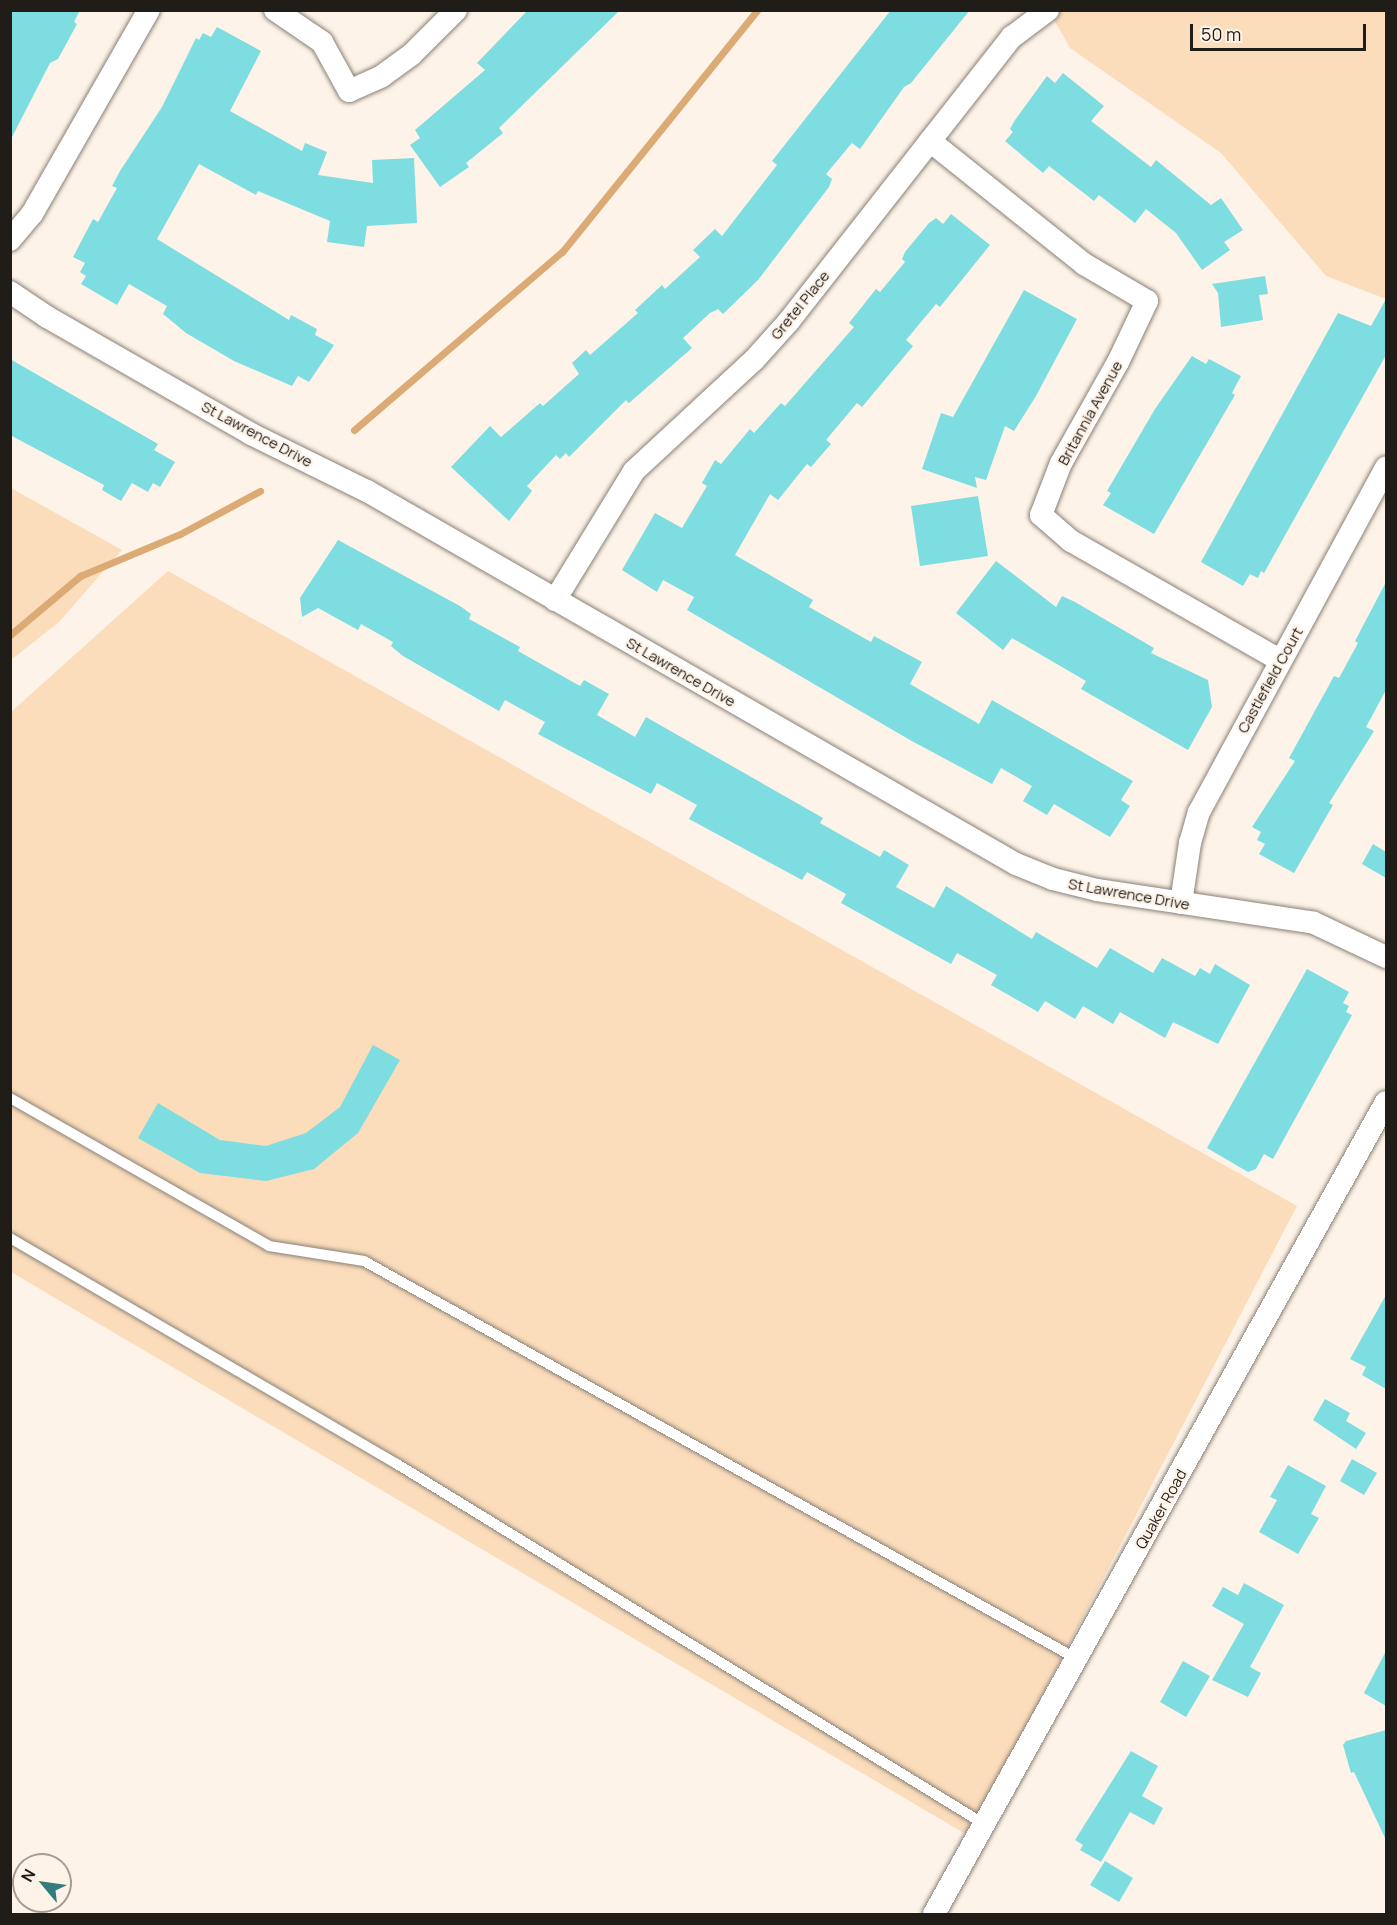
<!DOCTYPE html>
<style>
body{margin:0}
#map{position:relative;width:1397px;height:1925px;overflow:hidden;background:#fef3e8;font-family:Manrope,sans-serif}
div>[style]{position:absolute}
.green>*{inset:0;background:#fbdcbb}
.stream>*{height:7px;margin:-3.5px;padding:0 3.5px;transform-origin:3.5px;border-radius:3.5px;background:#dcaa74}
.building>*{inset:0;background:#7ddde0}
.roads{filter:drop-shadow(0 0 2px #898076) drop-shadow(0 0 2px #898076)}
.lane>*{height:10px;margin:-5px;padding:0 5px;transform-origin:5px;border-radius:5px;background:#fff}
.street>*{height:22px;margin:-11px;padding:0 11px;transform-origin:11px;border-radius:11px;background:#fff}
span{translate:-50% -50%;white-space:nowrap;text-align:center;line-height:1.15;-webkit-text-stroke:4.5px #fef3e8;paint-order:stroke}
.street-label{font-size:15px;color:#201d19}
.frame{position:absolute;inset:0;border:12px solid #201d19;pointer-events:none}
.north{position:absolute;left:12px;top:1853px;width:60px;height:60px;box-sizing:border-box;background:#fef3e8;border:2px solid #a59d95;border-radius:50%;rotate:299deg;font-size:16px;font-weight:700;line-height:24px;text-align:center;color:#201d19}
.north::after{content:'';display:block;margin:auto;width:21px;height:27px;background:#347d7f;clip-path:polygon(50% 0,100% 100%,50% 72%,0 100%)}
.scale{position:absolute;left:1190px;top:24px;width:176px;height:27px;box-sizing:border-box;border:3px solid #201d19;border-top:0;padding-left:8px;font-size:18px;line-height:21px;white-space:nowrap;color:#201d19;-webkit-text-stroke:4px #fef3e8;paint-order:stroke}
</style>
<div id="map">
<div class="green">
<i style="clip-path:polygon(1049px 11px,1386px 11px,1386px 299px,1326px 276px,1221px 153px,1070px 48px)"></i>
<i style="clip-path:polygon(11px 488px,122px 550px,59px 622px,11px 660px)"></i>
<i style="clip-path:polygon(168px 571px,1297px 1206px,969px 1836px,11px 1272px,11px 712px)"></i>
</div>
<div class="stream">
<i style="left:354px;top:430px;width:274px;rotate:-40.6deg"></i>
<i style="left:562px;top:252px;width:311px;rotate:-51.1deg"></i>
<i style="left:10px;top:635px;width:92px;rotate:-40.1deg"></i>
<i style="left:80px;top:576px;width:108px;rotate:-22.8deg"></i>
<i style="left:180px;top:534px;width:91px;rotate:-28.3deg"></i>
</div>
<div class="building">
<i style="clip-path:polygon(10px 10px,80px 10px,74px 22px,77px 24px,58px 59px,50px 63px,10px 141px)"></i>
<i style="clip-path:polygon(528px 10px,620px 10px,499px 128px,503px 133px,466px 163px,469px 167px,440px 187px,410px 145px,420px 138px,415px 130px,485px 70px,477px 63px)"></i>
<i style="clip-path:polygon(891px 10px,970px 10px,911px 83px,904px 87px,860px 149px,852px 143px,826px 174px,832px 179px,829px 187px,758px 280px,723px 314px,718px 309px,710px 313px,683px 338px,692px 348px,629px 403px,626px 400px,569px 457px,566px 453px,560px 459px,556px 455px,527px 486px,532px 491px,509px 521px,451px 467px,490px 426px,501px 437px,540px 403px,543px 406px,579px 374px,572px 363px,586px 350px,590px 355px,638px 313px,635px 310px,662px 285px,665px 289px,700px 257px,693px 250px,715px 229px,722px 236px,777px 165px,772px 161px)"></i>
<i style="clip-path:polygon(217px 27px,261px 51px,230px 111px,302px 151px,305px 143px,327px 152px,318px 175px,373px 183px,372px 160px,414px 158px,417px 223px,367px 226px,364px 247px,327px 242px,330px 221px,258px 191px,256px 195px,199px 164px,157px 239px,289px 320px,291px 315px,317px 329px,315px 335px,334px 345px,309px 382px,298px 376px,292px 386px,234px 361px,186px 333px,163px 314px,167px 306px,129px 284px,117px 305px,81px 284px,86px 276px,80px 272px,85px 263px,73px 257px,93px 219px,98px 222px,117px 188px,112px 186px,120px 171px,162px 107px,196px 38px,199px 40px,203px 33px,211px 37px)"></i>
<i style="clip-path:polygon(1063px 73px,1104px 106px,1091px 121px,1151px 167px,1156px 160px,1211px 205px,1221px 198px,1243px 230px,1224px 242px,1230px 250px,1202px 270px,1176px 233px,1146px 209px,1135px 223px,1099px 195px,1094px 201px,1049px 166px,1043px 173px,1005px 141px,1013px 132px,1010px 129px,1015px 120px,1047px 76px,1055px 83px)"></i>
<i style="clip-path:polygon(951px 214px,990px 245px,940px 307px,936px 304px,906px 340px,913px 346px,862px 407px,857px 403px,826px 440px,831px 444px,811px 467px,807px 464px,778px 500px,770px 494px,735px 555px,813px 600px,809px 607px,871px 642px,874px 636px,922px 662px,910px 684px,979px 724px,992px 700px,1133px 781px,1121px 800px,1130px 806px,1110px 837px,1054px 804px,1047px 815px,1023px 801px,1032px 786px,1001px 768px,992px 784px,910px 740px,687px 610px,694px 597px,663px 580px,657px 592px,622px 570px,655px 513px,682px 528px,707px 486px,702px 483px,715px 460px,721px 464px,750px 429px,754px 433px,781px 403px,785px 406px,854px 327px,849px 323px,876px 289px,880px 292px,905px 262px,902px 259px,905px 252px,929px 223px,936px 218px,943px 224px)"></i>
<i style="clip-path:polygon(1265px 276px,1268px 294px,1259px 295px,1263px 320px,1221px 327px,1218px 293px,1212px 284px)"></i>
<i style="clip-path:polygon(1024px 290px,1077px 319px,1036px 396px,1014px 431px,1005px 426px,986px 480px,975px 477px,977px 488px,922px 469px,941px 413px,953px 417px)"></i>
<i style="clip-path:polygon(1386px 299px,1386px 355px,1264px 573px,1261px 571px,1258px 578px,1250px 574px,1243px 586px,1201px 562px,1338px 313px,1371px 326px)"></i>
<i style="clip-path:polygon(1192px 356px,1206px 364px,1209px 359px,1241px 376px,1232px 393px,1235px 395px,1154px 534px,1103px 505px,1111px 493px,1107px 491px,1155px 409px)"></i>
<i style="clip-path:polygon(10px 359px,158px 444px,154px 450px,175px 462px,160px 487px,153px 483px,148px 492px,132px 483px,121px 501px,102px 490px,104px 485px,10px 435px)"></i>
<i style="clip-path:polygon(978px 496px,988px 556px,920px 566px,911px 506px)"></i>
<i style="clip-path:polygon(338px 540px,460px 606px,471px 614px,469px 619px,520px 647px,518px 651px,580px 686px,584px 680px,609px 694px,597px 715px,635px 737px,646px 717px,823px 818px,820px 823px,880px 857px,884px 850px,909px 865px,896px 887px,934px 908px,946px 886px,1032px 939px,1036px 932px,1097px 968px,1110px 948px,1153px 973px,1162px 958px,1195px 976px,1200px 968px,1210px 974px,1215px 964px,1250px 985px,1218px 1044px,1173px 1022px,1165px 1038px,1120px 1012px,1113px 1024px,1083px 1006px,1075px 1019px,1045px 1001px,1038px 1012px,991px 985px,997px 975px,957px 953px,951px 964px,841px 903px,846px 894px,807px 872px,802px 880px,689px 819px,697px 805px,657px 783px,651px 794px,538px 734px,545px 722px,505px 700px,499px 711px,403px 656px,391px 646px,393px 642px,361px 624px,358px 630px,318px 608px,302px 617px,300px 598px)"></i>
<i style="clip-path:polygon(996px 561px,1056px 607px,1062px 596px,1075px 602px,1154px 648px,1151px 653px,1208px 680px,1212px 707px,1188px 750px,1081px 689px,1086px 681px,1012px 638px,1003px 650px,956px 613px)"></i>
<i style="clip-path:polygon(1386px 582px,1386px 690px,1366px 727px,1374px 731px,1329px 803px,1333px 805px,1294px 873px,1259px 854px,1265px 844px,1257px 840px,1261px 832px,1252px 827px,1295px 761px,1289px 758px,1334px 676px,1339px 678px,1358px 643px,1355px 641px)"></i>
<i style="clip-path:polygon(1373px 844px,1386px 852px,1386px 878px,1362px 864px)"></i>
<i style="clip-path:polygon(1307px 969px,1349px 992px,1343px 1003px,1349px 1006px,1346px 1012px,1352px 1015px,1273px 1159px,1264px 1154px,1256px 1169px,1248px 1172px,1207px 1148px)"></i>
<i style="clip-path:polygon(373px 1045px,400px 1060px,358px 1133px,314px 1169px,266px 1181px,200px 1173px,138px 1138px,158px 1103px,220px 1140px,266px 1146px,306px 1133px,340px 1107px)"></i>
<i style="clip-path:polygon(1386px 1295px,1386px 1389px,1362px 1375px,1366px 1367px,1350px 1359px)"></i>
<i style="clip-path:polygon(1325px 1399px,1350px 1413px,1346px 1421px,1366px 1433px,1356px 1449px,1313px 1420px)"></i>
<i style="clip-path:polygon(1352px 1459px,1377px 1473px,1364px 1495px,1340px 1481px)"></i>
<i style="clip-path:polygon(1288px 1465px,1326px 1486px,1311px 1514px,1319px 1518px,1298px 1554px,1259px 1532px,1277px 1500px,1270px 1497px)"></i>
<i style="clip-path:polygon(1244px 1583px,1284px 1605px,1250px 1667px,1261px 1673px,1248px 1697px,1212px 1680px,1244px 1624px,1212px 1606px,1223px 1587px,1238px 1595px)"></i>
<i style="clip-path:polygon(1386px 1651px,1386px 1706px,1364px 1693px)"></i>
<i style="clip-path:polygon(1183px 1661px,1210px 1676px,1186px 1717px,1160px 1702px)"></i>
<i style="clip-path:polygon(1386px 1730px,1386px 1840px,1354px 1772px,1351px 1773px,1343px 1745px,1346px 1741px)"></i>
<i style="clip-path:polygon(1131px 1751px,1158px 1766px,1142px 1796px,1163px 1808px,1154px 1825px,1130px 1812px,1101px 1862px,1080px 1850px,1083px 1845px,1075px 1840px)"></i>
<i style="clip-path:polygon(1105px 1861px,1133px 1878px,1119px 1902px,1090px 1885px)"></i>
</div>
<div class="roads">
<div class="lane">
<i style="left:10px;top:1098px;width:298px;rotate:29.7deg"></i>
<i style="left:269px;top:1246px;width:96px;rotate:9deg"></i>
<i style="left:364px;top:1261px;width:817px;rotate:29.17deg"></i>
<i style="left:10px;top:1238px;width:448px;rotate:30.3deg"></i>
<i style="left:397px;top:1464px;width:689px;rotate:31.52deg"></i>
</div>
<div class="street">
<i style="left:275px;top:10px;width:57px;rotate:34.2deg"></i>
<i style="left:322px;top:42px;width:56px;rotate:61.1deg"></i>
<i style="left:349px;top:91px;width:36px;rotate:-24deg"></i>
<i style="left:382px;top:76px;width:37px;rotate:-36deg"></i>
<i style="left:412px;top:54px;width:62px;rotate:-45deg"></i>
<i style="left:930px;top:141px;width:197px;rotate:38.6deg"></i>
<i style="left:1084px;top:264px;width:73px;rotate:30.4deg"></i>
<i style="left:1147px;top:301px;width:68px;rotate:115.4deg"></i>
<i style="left:1118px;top:362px;width:116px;rotate:119.4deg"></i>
<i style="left:1061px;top:463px;width:56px;rotate:111deg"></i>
<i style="left:1041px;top:515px;width:40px;rotate:41deg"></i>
<i style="left:1071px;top:541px;width:241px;rotate:29.7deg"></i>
<i style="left:10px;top:240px;width:34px;rotate:-50deg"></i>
<i style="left:32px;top:214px;width:235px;rotate:-60.2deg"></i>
<i style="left:10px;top:292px;width:45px;rotate:34deg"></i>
<i style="left:47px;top:317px;width:235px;rotate:29.8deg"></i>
<i style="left:251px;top:434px;width:129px;rotate:26.2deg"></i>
<i style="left:367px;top:491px;width:749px;rotate:29.89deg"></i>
<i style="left:1016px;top:864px;width:40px;rotate:22deg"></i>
<i style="left:1053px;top:879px;width:45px;rotate:14deg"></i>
<i style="left:1097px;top:890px;width:219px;rotate:8.6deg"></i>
<i style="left:1314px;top:923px;width:80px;rotate:25.3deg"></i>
<i style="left:555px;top:600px;width:151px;rotate:-58.5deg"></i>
<i style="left:634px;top:471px;width:163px;rotate:-42.8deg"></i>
<i style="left:754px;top:360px;width:52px;rotate:-48.1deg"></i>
<i style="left:789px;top:321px;width:361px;rotate:-51.9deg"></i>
<i style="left:1012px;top:37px;width:45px;rotate:-36.9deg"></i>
<i style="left:1181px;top:903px;width:61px;rotate:-81.5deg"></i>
<i style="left:1190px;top:843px;width:32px;rotate:-74deg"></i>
<i style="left:1199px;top:812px;width:392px;rotate:-61.5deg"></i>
<i style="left:934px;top:1914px;width:929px;rotate:-60.9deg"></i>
</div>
</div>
<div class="street-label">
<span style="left:800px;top:305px;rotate:-51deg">Gretel Place</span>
<span style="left:1090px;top:413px;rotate:-61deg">Britannia Avenue</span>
<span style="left:257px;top:434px;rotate:28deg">St Lawrence Drive</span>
<span style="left:681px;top:672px;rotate:30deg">St Lawrence Drive</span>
<span style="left:1270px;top:680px;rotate:-61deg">Castlefield Court</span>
<span style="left:1129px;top:894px;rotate:10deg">St Lawrence Drive</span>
<span style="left:1161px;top:1509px;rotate:-61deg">Quaker Road</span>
</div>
<div class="frame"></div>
<div class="north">N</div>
<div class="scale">50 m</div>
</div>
